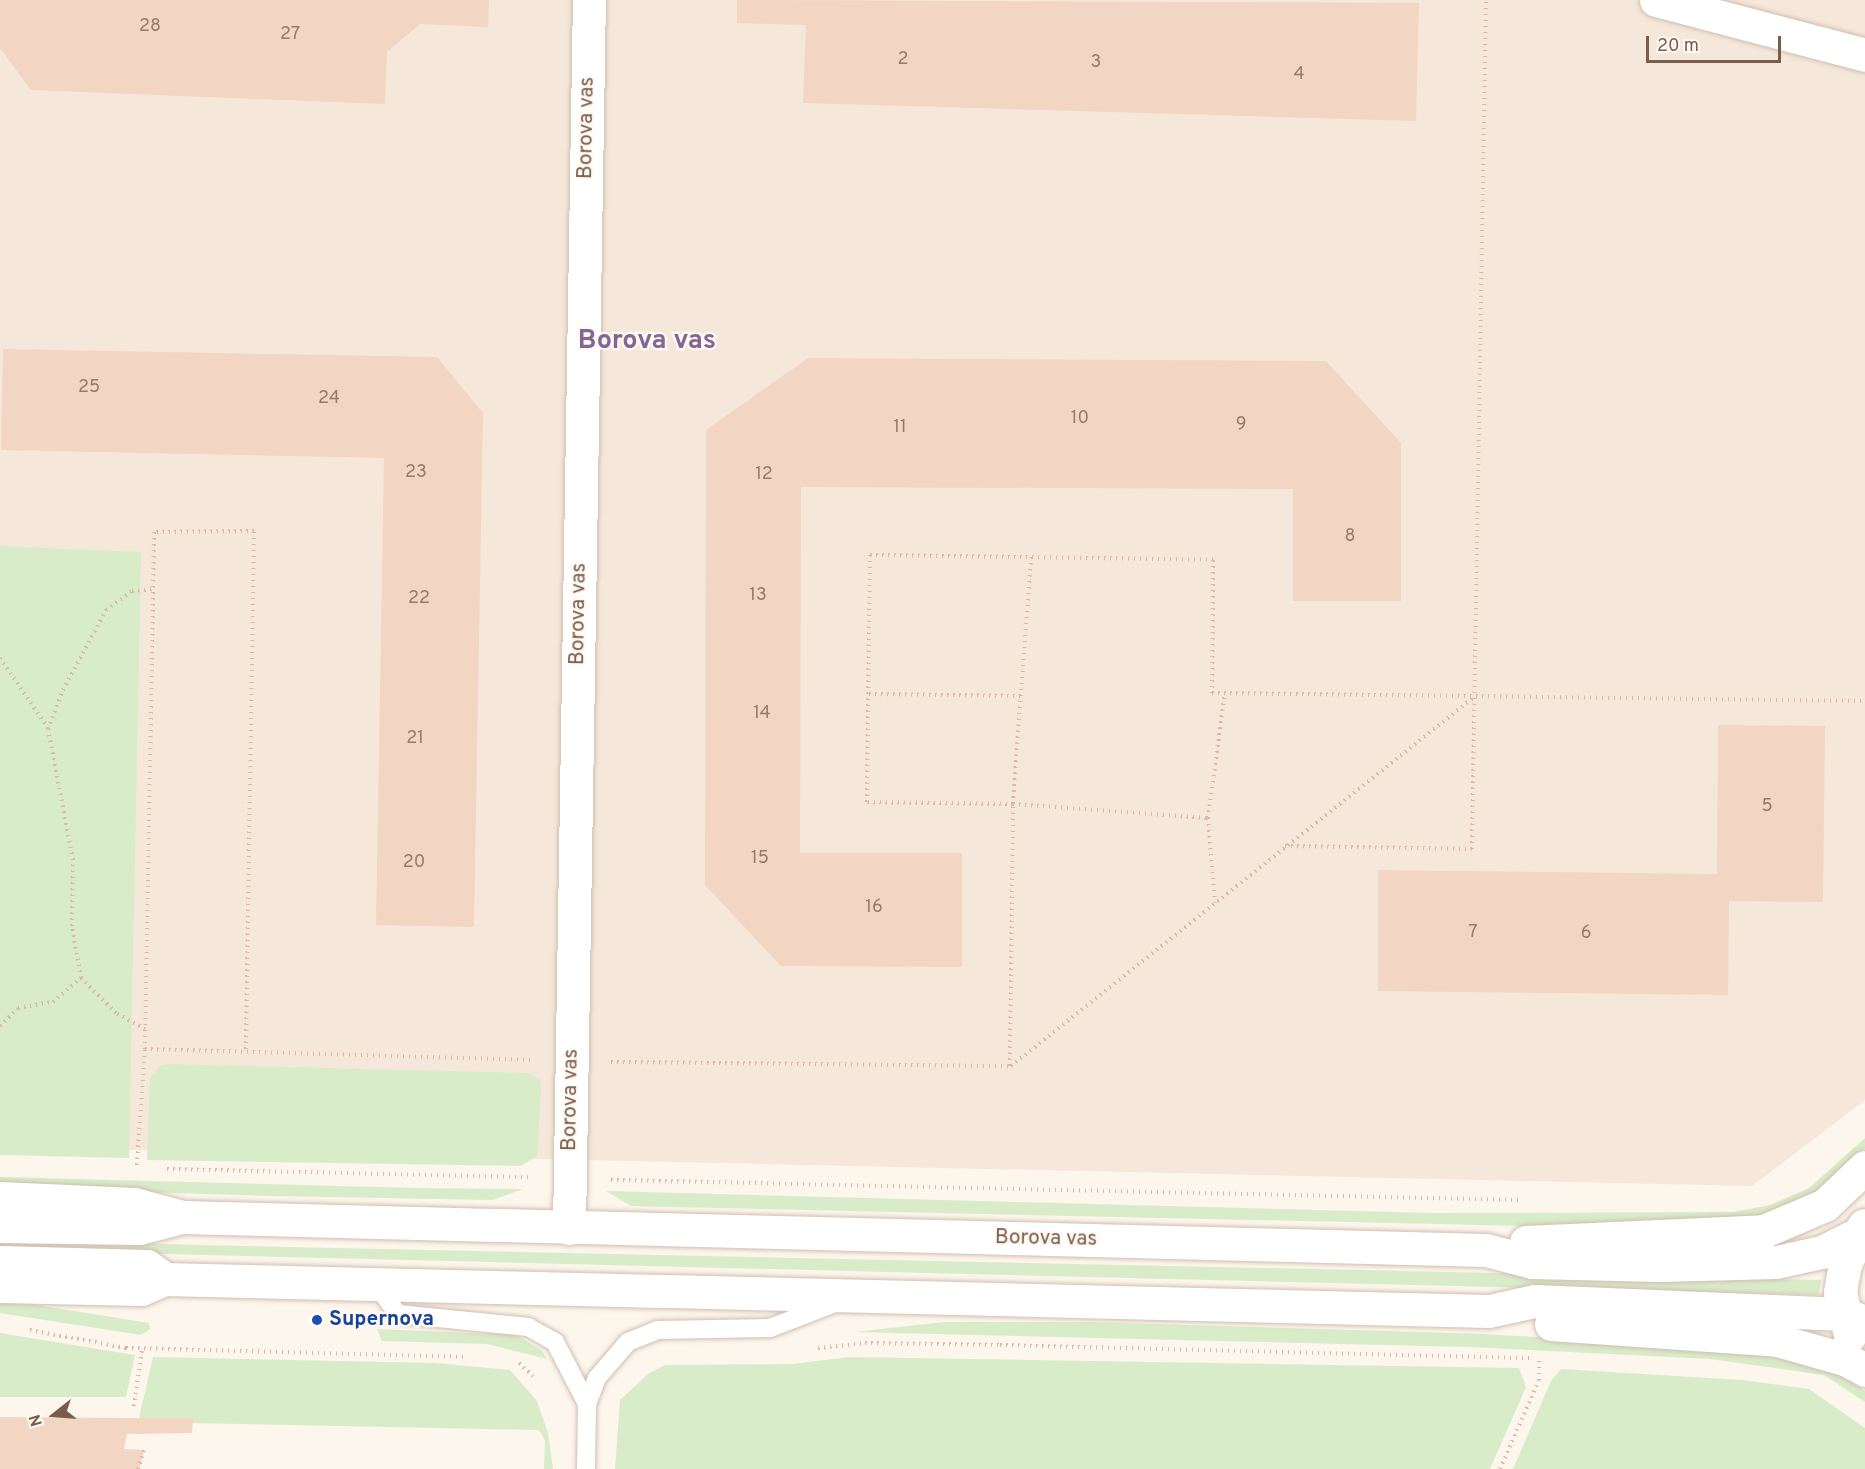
<!DOCTYPE html>
<style>
body{margin:0}
#map{position:relative;width:1865px;height:1469px;overflow:hidden;background:#fdf6ec;font-family:Overpass,sans-serif}
div>[style]{position:absolute}
.residential>*{inset:0;background:#f5e8da}
.green>*{inset:0;background:#d8ecc9}
.building>*{inset:0;background:#f3d5c3}
.path>*{height:4px;margin-top:-2px;transform-origin:0;background:repeating-linear-gradient(90deg,#d9b8a5 0 1.5px,transparent 0 6px)}
.roads{filter:drop-shadow(0 0 2px #d1beb0) drop-shadow(0 0 2px #d1beb0)}
.lane>*{height:18px;margin:-9px;padding:0 9px;transform-origin:9px;border-radius:9px;background:#fff}
.street>*{height:33px;margin:-16.5px;padding:0 16.5px;transform-origin:16.5px;border-radius:16.5px;background:#fff}
.secondary>*{height:33px;margin:-16.5px;padding:0 16.5px;transform-origin:16.5px;border-radius:16.5px;background:#fff}
.dots>*{width:16px;height:16px;translate:-50% -50%;box-sizing:border-box;border:3px solid #fffaf3;border-radius:50%}
span{translate:-50% -50%;white-space:nowrap;text-align:center;line-height:1.15;-webkit-text-stroke:4.5px #fffaf3;paint-order:stroke}
.number-label{font-size:18px;color:#987a6a}
.number-label span{-webkit-text-stroke-width:0}
.street-label{font-size:21px;color:#7a5c4d}
.transit-label{font-size:21px;color:#164399;font-weight:700}
.left{translate:0 -50%;text-align:left}
.district-label{font-size:27px;color:#846695;font-weight:700}
.north{position:absolute;left:24px;top:1385px;width:60px;height:60px;-webkit-text-stroke:4px #fffaf3;paint-order:stroke;rotate:253deg;font-size:16px;font-weight:700;line-height:24px;text-align:center;color:#7a5c4d}
.north::after{content:'';display:block;margin:auto;width:21px;height:27px;background:#7a5c4d;clip-path:polygon(50% 0,100% 100%,50% 72%,0 100%)}
.scale{position:absolute;left:1646px;top:36px;width:135px;height:27px;box-sizing:border-box;border:3px solid #7a5c4d;border-top:0;padding-left:8px;font-size:18px;line-height:21px;white-space:nowrap;color:#7a5c4d;-webkit-text-stroke:4px #fffaf3;paint-order:stroke}
</style>
<div id="map">
<div class="residential">
<i style="clip-path:polygon(0 0,1865px 0,1865px 1100px,1752px 1186px,0 1147px)"></i>
</div>
<div class="green">
<i style="clip-path:polygon(0 546px,141px 552px,129px 1158px,0 1155px)"></i>
<i style="clip-path:polygon(168px 1064px,528px 1073px,540px 1080px,541px 1089px,537px 1156px,521px 1166px,147px 1160px,150px 1078px,160px 1066px)"></i>
<i style="clip-path:polygon(1865px 1138px,1865px 1148px,1811px 1198px,1763px 1220px,1667px 1224px,1524px 1226px,672px 1207px,631px 1206px,606px 1191px,1433px 1213px,1734px 1212px,1770px 1205px,1809px 1188px)"></i>
<i style="clip-path:polygon(0 1177px,418px 1188px,523px 1189px,493px 1200px,273px 1196px,0 1188px)"></i>
<i style="clip-path:polygon(0 1238px,198px 1245px,1821px 1280px,1819px 1295px,0 1250px)"></i>
<i style="clip-path:polygon(0 1299px,149px 1323px,150px 1329px,141px 1335px,0 1313px)"></i>
<i style="clip-path:polygon(944px 1322px,1086px 1322px,1483px 1334px,1762px 1350px,1842px 1375px,1865px 1391px,1865px 1402px,1824px 1375px,1710px 1359px,1469px 1347px,855px 1332px)"></i>
<i style="clip-path:polygon(377px 1329px,516px 1335px,541px 1350px,547px 1359px,487px 1344px,382px 1341px)"></i>
<i style="clip-path:polygon(0 1333px,135px 1355px,126px 1397px,0 1397px)"></i>
<i style="clip-path:polygon(153px 1357px,436px 1363px,510px 1370px,537px 1401px,548px 1433px,553px 1469px,544px 1469px,545px 1440px,539px 1430px,138px 1422px)"></i>
<i style="clip-path:polygon(850px 1357px,1519px 1368px,1526px 1387px,1490px 1469px,615px 1469px,620px 1400px,649px 1373px,665px 1365px,793px 1364px)"></i>
<i style="clip-path:polygon(1561px 1369px,1742px 1380px,1809px 1389px,1865px 1428px,1865px 1469px,1513px 1469px,1551px 1381px)"></i>
</div>
<div class="building">
<i style="clip-path:polygon(0 0,489px 0,488px 27px,420px 24px,387px 52px,385px 104px,31px 90px,0 48px)"></i>
<i style="clip-path:polygon(737px 0,1419px 3px,1416px 121px,803px 103px,806px 25px,737px 23px)"></i>
<i style="clip-path:polygon(3px 349px,437px 357px,483px 413px,474px 927px,376px 925px,384px 458px,1px 450px)"></i>
<i style="clip-path:polygon(808px 358px,1326px 361px,1401px 443px,1401px 601px,1293px 601px,1293px 489px,801px 487px,800px 853px,962px 853px,962px 967px,781px 966px,705px 885px,706px 430px)"></i>
<i style="clip-path:polygon(1718px 725px,1825px 726px,1823px 902px,1729px 901px,1728px 995px,1378px 991px,1378px 870px,1717px 874px)"></i>
<i style="clip-path:polygon(0 1417px,128px 1418px,193px 1418px,192px 1433px,127px 1434px,124px 1449px,144px 1450px,139px 1469px,0 1469px)"></i>
</div>
<div class="path">
<i style="left:1031px;top:557px;width:248px;rotate:94.2deg"></i>
<i style="left:1013px;top:804px;width:196px;rotate:4.1deg"></i>
<i style="left:1208px;top:818px;width:126px;rotate:-82.3deg"></i>
<i style="left:0;top:658px;width:85px;rotate:55.6deg"></i>
<i style="left:869px;top:694px;width:152px;rotate:0.8deg"></i>
<i style="left:1208px;top:818px;width:85px;rotate:85.3deg"></i>
<i style="left:1285px;top:846px;width:187px;rotate:0.9deg"></i>
<i style="left:1472px;top:849px;width:849px;rotate:-89.06deg"></i>
<i style="left:0;top:1026px;width:25px;rotate:-45deg"></i>
<i style="left:18px;top:1008px;width:36px;rotate:-10deg"></i>
<i style="left:53px;top:1002px;width:37px;rotate:-41deg"></i>
<i style="left:145px;top:1029px;width:33px;rotate:-151deg"></i>
<i style="left:116px;top:1013px;width:49px;rotate:-135deg"></i>
<i style="left:81px;top:978px;width:53px;rotate:-99.8deg"></i>
<i style="left:72px;top:926px;width:66px;rotate:-89.1deg"></i>
<i style="left:73px;top:860px;width:133px;rotate:-100.8deg"></i>
<i style="left:48px;top:729px;width:42px;rotate:-69deg"></i>
<i style="left:63px;top:690px;width:91px;rotate:-61.7deg"></i>
<i style="left:106px;top:610px;width:32px;rotate:-36deg"></i>
<i style="left:132px;top:591px;width:22px;rotate:-5deg"></i>
<i style="left:246px;top:1049px;width:518px;rotate:-89.12deg"></i>
<i style="left:254px;top:531px;width:100px;rotate:179.4deg"></i>
<i style="left:154px;top:532px;width:517px;rotate:91deg"></i>
<i style="left:145px;top:1049px;width:386px;rotate:1.6deg"></i>
<i style="left:611px;top:1062px;width:399px;rotate:0.6deg"></i>
<i style="left:1010px;top:1066px;width:262px;rotate:-89.3deg"></i>
<i style="left:1013px;top:804px;width:146px;rotate:-179.2deg"></i>
<i style="left:867px;top:802px;width:247px;rotate:-89.3deg"></i>
<i style="left:870px;top:555px;width:343px;rotate:0.8deg"></i>
<i style="left:1213px;top:560px;width:133px;rotate:90.4deg"></i>
<i style="left:1212px;top:693px;width:653px;rotate:0.7deg"></i>
<i style="left:1011px;top:1066px;width:592px;rotate:-38.55deg"></i>
<i style="left:137px;top:1165px;width:116px;rotate:-86.1deg"></i>
<i style="left:167px;top:1169px;width:365px;rotate:1.3deg"></i>
<i style="left:611px;top:1180px;width:910px;rotate:1.26deg"></i>
<i style="left:30px;top:1330px;width:98px;rotate:10.6deg"></i>
<i style="left:126px;top:1348px;width:342px;rotate:1.5deg"></i>
<i style="left:818px;top:1348px;width:47px;rotate:-6.1deg"></i>
<i style="left:865px;top:1343px;width:135px;rotate:0.8deg"></i>
<i style="left:1000px;top:1345px;width:530px;rotate:1.41deg"></i>
<i style="left:519px;top:1363px;width:19px;rotate:43deg"></i>
<i style="left:134px;top:1406px;width:59px;rotate:-82.1deg"></i>
<i style="left:138px;top:1469px;width:20px;rotate:-72deg"></i>
<i style="left:1500px;top:1469px;width:97px;rotate:-66.3deg"></i>
<i style="left:1539px;top:1380px;width:19px;rotate:-90deg"></i>
</div>
<div class="roads">
<div class="lane">
<i style="left:376px;top:1284px;width:37px;rotate:54deg"></i>
<i style="left:398px;top:1314px;width:131px;rotate:5.7deg"></i>
<i style="left:528px;top:1327px;width:31px;rotate:29deg"></i>
<i style="left:555px;top:1342px;width:70px;rotate:62.7deg"></i>
<i style="left:586px;top:1469px;width:65px;rotate:-89.1deg"></i>
<i style="left:587px;top:1404px;width:28px;rotate:-69deg"></i>
<i style="left:597px;top:1378px;width:48px;rotate:-49.3deg"></i>
<i style="left:628px;top:1342px;width:31px;rotate:-22deg"></i>
<i style="left:657px;top:1330px;width:113px;rotate:-1deg"></i>
<i style="left:770px;top:1328px;width:70px;rotate:-21deg"></i>
</div>
<div class="street">
<i style="left:1656px;top:0;width:216px;rotate:14.7deg"></i>
<i style="left:569px;top:1228px;width:1228px;rotate:-89.07deg"></i>
</div>
<div class="secondary">
<i style="left:0;top:1198px;width:134px;rotate:2.6deg"></i>
<i style="left:134px;top:1204px;width:51px;rotate:14.9deg"></i>
<i style="left:183px;top:1217px;width:1303px;rotate:1.45deg"></i>
<i style="left:1486px;top:1250px;width:48px;rotate:14.6deg"></i>
<i style="left:1532px;top:1262px;width:127px;rotate:1.4deg"></i>
<i style="left:1659px;top:1265px;width:117px;rotate:-1.5deg"></i>
<i style="left:1776px;top:1262px;width:47px;rotate:-12.3deg"></i>
<i style="left:1822px;top:1252px;width:40px;rotate:-26.6deg"></i>
<i style="left:0;top:1226px;width:139px;rotate:0.8deg"></i>
<i style="left:139px;top:1228px;width:40px;rotate:-14.4deg"></i>
<i style="left:1526px;top:1242px;width:238px;rotate:-2.6deg"></i>
<i style="left:1764px;top:1231px;width:66px;rotate:-23.1deg"></i>
<i style="left:1825px;top:1205px;width:55px;rotate:-43.5deg"></i>
<i style="left:0;top:1262px;width:147px;rotate:1.6deg"></i>
<i style="left:147px;top:1266px;width:22px;rotate:36deg"></i>
<i style="left:0;top:1286px;width:141px;rotate:1.2deg"></i>
<i style="left:141px;top:1289px;width:26px;rotate:-23deg"></i>
<i style="left:165px;top:1279px;width:1324px;rotate:1.38deg"></i>
<i style="left:1489px;top:1311px;width:47px;rotate:-12.3deg"></i>
<i style="left:1535px;top:1301px;width:309px;rotate:2.4deg"></i>
<i style="left:1844px;top:1314px;width:22px;rotate:21deg"></i>
<i style="left:1551px;top:1324px;width:227px;rotate:4deg"></i>
<i style="left:1777px;top:1340px;width:73px;rotate:15.9deg"></i>
<i style="left:1847px;top:1360px;width:21px;rotate:29deg"></i>
<i style="left:1850px;top:1335px;width:44px;rotate:-103.1deg"></i>
<i style="left:1840px;top:1292px;width:28px;rotate:-80deg"></i>
<i style="left:1845px;top:1264px;width:43px;rotate:-64deg"></i>
</div>
</div>
<div class="dots">
<i style="left:317px;top:1320px;background:#1a4fb4"></i>
</div>
<div class="number-label">
<span style="left:150px;top:27px">28</span>
<span style="left:290px;top:35px">27</span>
<span style="left:903px;top:60px">2</span>
<span style="left:1096px;top:63px">3</span>
<span style="left:1299px;top:75px">4</span>
<span style="left:89px;top:388px">25</span>
<span style="left:329px;top:399px">24</span>
<span style="left:1080px;top:419px">10</span>
<span style="left:1241px;top:425px">9</span>
<span style="left:900px;top:428px">11</span>
<span style="left:416px;top:473px">23</span>
<span style="left:764px;top:475px">12</span>
<span style="left:1350px;top:537px">8</span>
<span style="left:758px;top:596px">13</span>
<span style="left:419px;top:599px">22</span>
<span style="left:762px;top:714px">14</span>
<span style="left:415px;top:739px">21</span>
<span style="left:1767px;top:807px">5</span>
<span style="left:760px;top:859px">15</span>
<span style="left:414px;top:863px">20</span>
<span style="left:874px;top:908px">16</span>
<span style="left:1473px;top:933px">7</span>
<span style="left:1586px;top:934px">6</span>
</div>
<div class="street-label">
<span style="left:587px;top:128px;rotate:-89deg">Borova vas</span>
<span style="left:579px;top:614px;rotate:-89deg">Borova vas</span>
<span style="left:571px;top:1100px;rotate:-89deg">Borova vas</span>
<span style="left:1046px;top:1239px;rotate:1deg">Borova vas</span>
</div>
<div class="transit-label">
<span class="left" style="left:329px;top:1320px">Supernova</span>
</div>
<div class="district-label">
<span style="left:647px;top:342px">Borova vas</span>
</div>
<div class="north">N</div>
<div class="scale">20 m</div>
</div>
